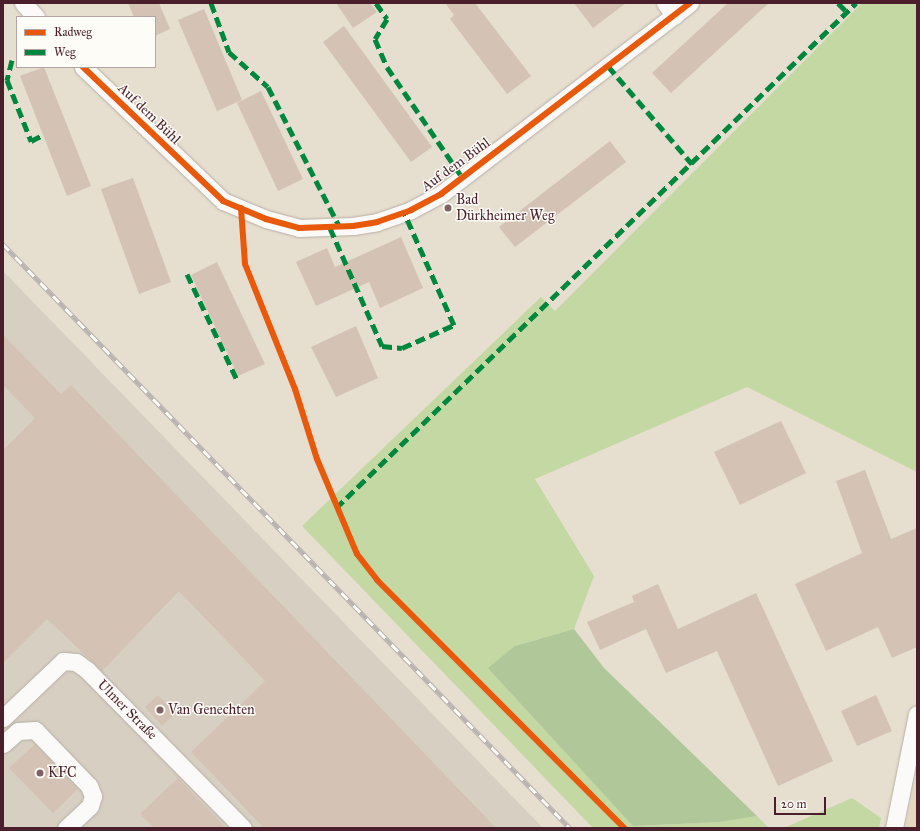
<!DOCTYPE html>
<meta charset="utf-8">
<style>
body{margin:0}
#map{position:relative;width:920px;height:831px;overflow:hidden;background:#e6dece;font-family:"IM FELL Great Primer",serif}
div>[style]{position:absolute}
.built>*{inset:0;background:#e6d7c0}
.industrial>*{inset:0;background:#d7cfc2}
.green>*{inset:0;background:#c3d8a3}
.forest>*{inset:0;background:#b0c799}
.building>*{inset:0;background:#d4c3b4}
.roads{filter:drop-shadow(0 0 1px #b7aea5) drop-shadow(0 0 1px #b7aea5)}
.minor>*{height:17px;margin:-8.5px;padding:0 8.5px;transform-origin:8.5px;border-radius:8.5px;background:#fbfaf8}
.rail>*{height:4.5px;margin-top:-2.25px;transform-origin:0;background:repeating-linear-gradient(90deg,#fdfcf7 0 9px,#b9b3b2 0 18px);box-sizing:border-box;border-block:1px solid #b9b3b2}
.quiet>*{height:5px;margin-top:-2.5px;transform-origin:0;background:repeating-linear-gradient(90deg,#00873e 0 10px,transparent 0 15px)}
.cycleway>*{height:6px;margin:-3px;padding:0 3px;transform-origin:3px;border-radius:3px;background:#e8590c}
.dots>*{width:11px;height:11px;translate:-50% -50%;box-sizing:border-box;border:2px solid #fdfcf7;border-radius:50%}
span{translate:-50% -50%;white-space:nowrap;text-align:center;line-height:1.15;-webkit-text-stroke:3px #fdfcf7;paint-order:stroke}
.street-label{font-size:14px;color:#4a1f2b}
.poi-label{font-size:14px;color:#4a1f2b}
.left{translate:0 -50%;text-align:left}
.frame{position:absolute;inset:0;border:4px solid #4a1f2b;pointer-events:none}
.legend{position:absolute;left:16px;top:16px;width:140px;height:52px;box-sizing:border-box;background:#fdfcf7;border:1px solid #b5a4a5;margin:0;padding:5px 7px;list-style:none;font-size:12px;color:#4a1f2b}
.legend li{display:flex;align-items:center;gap:8px;height:20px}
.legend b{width:20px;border:1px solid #b5a4a5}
.scale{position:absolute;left:774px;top:797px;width:52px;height:18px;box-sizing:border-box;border:2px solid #4a1f2b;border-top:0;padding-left:5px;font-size:12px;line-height:14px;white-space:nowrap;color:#4a1f2b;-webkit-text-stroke:3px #fdfcf7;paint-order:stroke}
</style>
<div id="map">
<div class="built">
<i style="clip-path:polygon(917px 772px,917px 828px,906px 828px)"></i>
</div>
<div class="industrial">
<i style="clip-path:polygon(3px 271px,543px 828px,3px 828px)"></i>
</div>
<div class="green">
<i style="clip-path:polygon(862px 3px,917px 3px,917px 472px,747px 387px,535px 479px,594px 576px,574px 629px,515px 646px,633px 826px,720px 822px,757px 816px,769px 828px,593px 828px,302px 526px,541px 297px,555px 311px)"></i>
<i style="clip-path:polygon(852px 798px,881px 818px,879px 828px,784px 828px)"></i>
</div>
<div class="forest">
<i style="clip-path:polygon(574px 629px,604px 668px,757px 816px,720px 822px,633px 826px,488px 668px,515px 646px)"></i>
</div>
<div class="building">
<i style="clip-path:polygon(128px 3px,159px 3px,170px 29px,155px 36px,155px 17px,134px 17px)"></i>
<i style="clip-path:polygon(336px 3px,370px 3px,377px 12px,353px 28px)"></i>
<i style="clip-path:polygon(445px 3px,475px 3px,531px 76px,507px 94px,450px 19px,454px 15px)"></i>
<i style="clip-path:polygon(574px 3px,626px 3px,593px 28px)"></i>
<i style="clip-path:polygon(728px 3px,769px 3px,671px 93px,652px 73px)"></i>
<i style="clip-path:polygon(204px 9px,242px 100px,217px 111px,178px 20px)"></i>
<i style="clip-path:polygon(344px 26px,432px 147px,411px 162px,323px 42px)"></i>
<i style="clip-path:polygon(44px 67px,91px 186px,67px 196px,20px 76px)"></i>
<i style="clip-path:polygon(261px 91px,303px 179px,278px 191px,237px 103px)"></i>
<i style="clip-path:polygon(610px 141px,626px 162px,515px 247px,499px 227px)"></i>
<i style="clip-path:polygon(133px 178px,171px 282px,139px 294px,101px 189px)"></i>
<i style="clip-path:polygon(401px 237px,423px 288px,380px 308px,369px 282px,316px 306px,296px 262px,327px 248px,335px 267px)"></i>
<i style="clip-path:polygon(217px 262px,265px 364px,238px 376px,191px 275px)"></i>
<i style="clip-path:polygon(356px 326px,378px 378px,336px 397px,311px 347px)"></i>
<i style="clip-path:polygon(3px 335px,61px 394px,71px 385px,496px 828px,264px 828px,191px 752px,265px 681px,179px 591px,102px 671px,47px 619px,3px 663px,3px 450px,35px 418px,3px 385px)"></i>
<i style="clip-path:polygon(781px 421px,806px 473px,740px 505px,714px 452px)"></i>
<i style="clip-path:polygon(865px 470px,891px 539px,917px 528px,917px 647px,892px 658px,878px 627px,826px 651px,795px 584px,862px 553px,836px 481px)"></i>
<i style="clip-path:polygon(658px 584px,678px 629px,756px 593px,833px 761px,778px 786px,717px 651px,666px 673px,646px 629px,600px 650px,587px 622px,634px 602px,632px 596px)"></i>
<i style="clip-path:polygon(158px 695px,176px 713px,162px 726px,145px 707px)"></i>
<i style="clip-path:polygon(876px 695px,892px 731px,857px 746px,841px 711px)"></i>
<i style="clip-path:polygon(35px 744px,78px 789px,53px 813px,9px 768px)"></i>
<i style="clip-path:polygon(178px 778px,226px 828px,154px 828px,140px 814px)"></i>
</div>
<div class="roads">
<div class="minor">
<i style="left:23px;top:3px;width:19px;rotate:47deg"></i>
<i style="left:665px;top:3px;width:16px;rotate:52deg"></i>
<i style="left:83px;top:67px;width:194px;rotate:43.7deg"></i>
<i style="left:223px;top:201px;width:47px;rotate:22.7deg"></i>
<i style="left:266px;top:219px;width:34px;rotate:15deg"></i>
<i style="left:299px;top:228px;width:54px;rotate:-2.1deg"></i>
<i style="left:353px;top:226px;width:24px;rotate:-9deg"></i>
<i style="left:377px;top:222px;width:36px;rotate:-19deg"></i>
<i style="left:411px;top:210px;width:34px;rotate:-28deg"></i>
<i style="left:441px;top:194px;width:314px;rotate:-37.5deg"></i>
<i style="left:3px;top:718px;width:83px;rotate:-43.5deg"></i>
<i style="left:63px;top:661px;width:13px;rotate:4deg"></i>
<i style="left:76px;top:662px;width:14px;rotate:36deg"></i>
<i style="left:87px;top:670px;width:222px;rotate:45.4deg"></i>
<i style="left:3px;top:744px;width:20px;rotate:-41deg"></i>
<i style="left:18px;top:731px;width:17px;rotate:-3deg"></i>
<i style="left:35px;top:730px;width:78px;rotate:46deg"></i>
<i style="left:89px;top:786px;width:11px;rotate:68deg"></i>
<i style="left:93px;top:796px;width:10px;rotate:107deg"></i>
<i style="left:90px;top:806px;width:33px;rotate:137deg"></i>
<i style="left:894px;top:828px;width:116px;rotate:-78.6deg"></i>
</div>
</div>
<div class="rail">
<i style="left:3px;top:244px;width:814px;rotate:45.85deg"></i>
</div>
<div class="quiet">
<i style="left:211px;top:3px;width:52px;rotate:69.8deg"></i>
<i style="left:229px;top:52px;width:52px;rotate:41.9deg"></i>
<i style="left:268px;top:87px;width:158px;rotate:62.9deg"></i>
<i style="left:376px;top:3px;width:19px;rotate:55deg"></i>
<i style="left:387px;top:19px;width:23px;rotate:121deg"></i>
<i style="left:375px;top:39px;width:30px;rotate:67deg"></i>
<i style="left:387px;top:67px;width:133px;rotate:55.7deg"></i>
<i style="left:838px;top:3px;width:13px;rotate:45deg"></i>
<i style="left:12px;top:60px;width:21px;rotate:104deg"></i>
<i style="left:7px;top:80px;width:66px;rotate:68.5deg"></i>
<i style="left:31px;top:141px;width:13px;rotate:-27deg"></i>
<i style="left:608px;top:66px;width:129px;rotate:49.4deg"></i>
<i style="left:330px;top:228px;width:129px;rotate:66.2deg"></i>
<i style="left:382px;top:346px;width:20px;rotate:6deg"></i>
<i style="left:402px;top:348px;width:57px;rotate:-23.9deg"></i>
<i style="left:454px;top:325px;width:124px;rotate:-113.9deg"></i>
<i style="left:187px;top:274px;width:119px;rotate:64.7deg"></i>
<i style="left:336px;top:508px;width:725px;rotate:-44.16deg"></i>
</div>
<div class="cycleway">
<i style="left:83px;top:67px;width:194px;rotate:43.7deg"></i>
<i style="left:223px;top:201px;width:47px;rotate:22.7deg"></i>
<i style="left:266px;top:219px;width:34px;rotate:15deg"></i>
<i style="left:299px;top:228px;width:54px;rotate:-2.1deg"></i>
<i style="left:353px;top:226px;width:24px;rotate:-9deg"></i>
<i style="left:377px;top:222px;width:36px;rotate:-19deg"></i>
<i style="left:411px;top:210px;width:34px;rotate:-28deg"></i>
<i style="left:441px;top:194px;width:314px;rotate:-37.5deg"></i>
<i style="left:241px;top:208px;width:56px;rotate:85.9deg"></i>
<i style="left:245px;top:264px;width:135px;rotate:68.2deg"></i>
<i style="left:295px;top:389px;width:73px;rotate:72.6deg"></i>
<i style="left:317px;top:459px;width:103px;rotate:67.2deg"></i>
<i style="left:357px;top:554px;width:33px;rotate:52deg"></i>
<i style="left:377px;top:580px;width:350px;rotate:45.1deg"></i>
</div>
<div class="dots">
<i style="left:448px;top:208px;background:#816264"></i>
<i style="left:160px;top:710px;background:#816264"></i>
<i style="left:40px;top:773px;background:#816264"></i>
</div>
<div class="street-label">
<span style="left:149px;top:114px;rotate:44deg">Auf dem Bühl</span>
<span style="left:456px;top:165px;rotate:-36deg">Auf dem Bühl</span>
<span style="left:127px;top:710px;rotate:45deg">Ulmer Straße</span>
</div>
<div class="poi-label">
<span class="left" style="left:456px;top:208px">Bad<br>Dürkheimer Weg</span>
<span class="left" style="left:168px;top:710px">Van Genechten</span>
<span class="left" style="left:48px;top:773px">KFC</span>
</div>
<div class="frame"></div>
<ul class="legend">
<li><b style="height:5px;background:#e8590c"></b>Radweg</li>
<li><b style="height:5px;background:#00873e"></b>Weg</li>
</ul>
<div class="scale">20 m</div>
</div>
